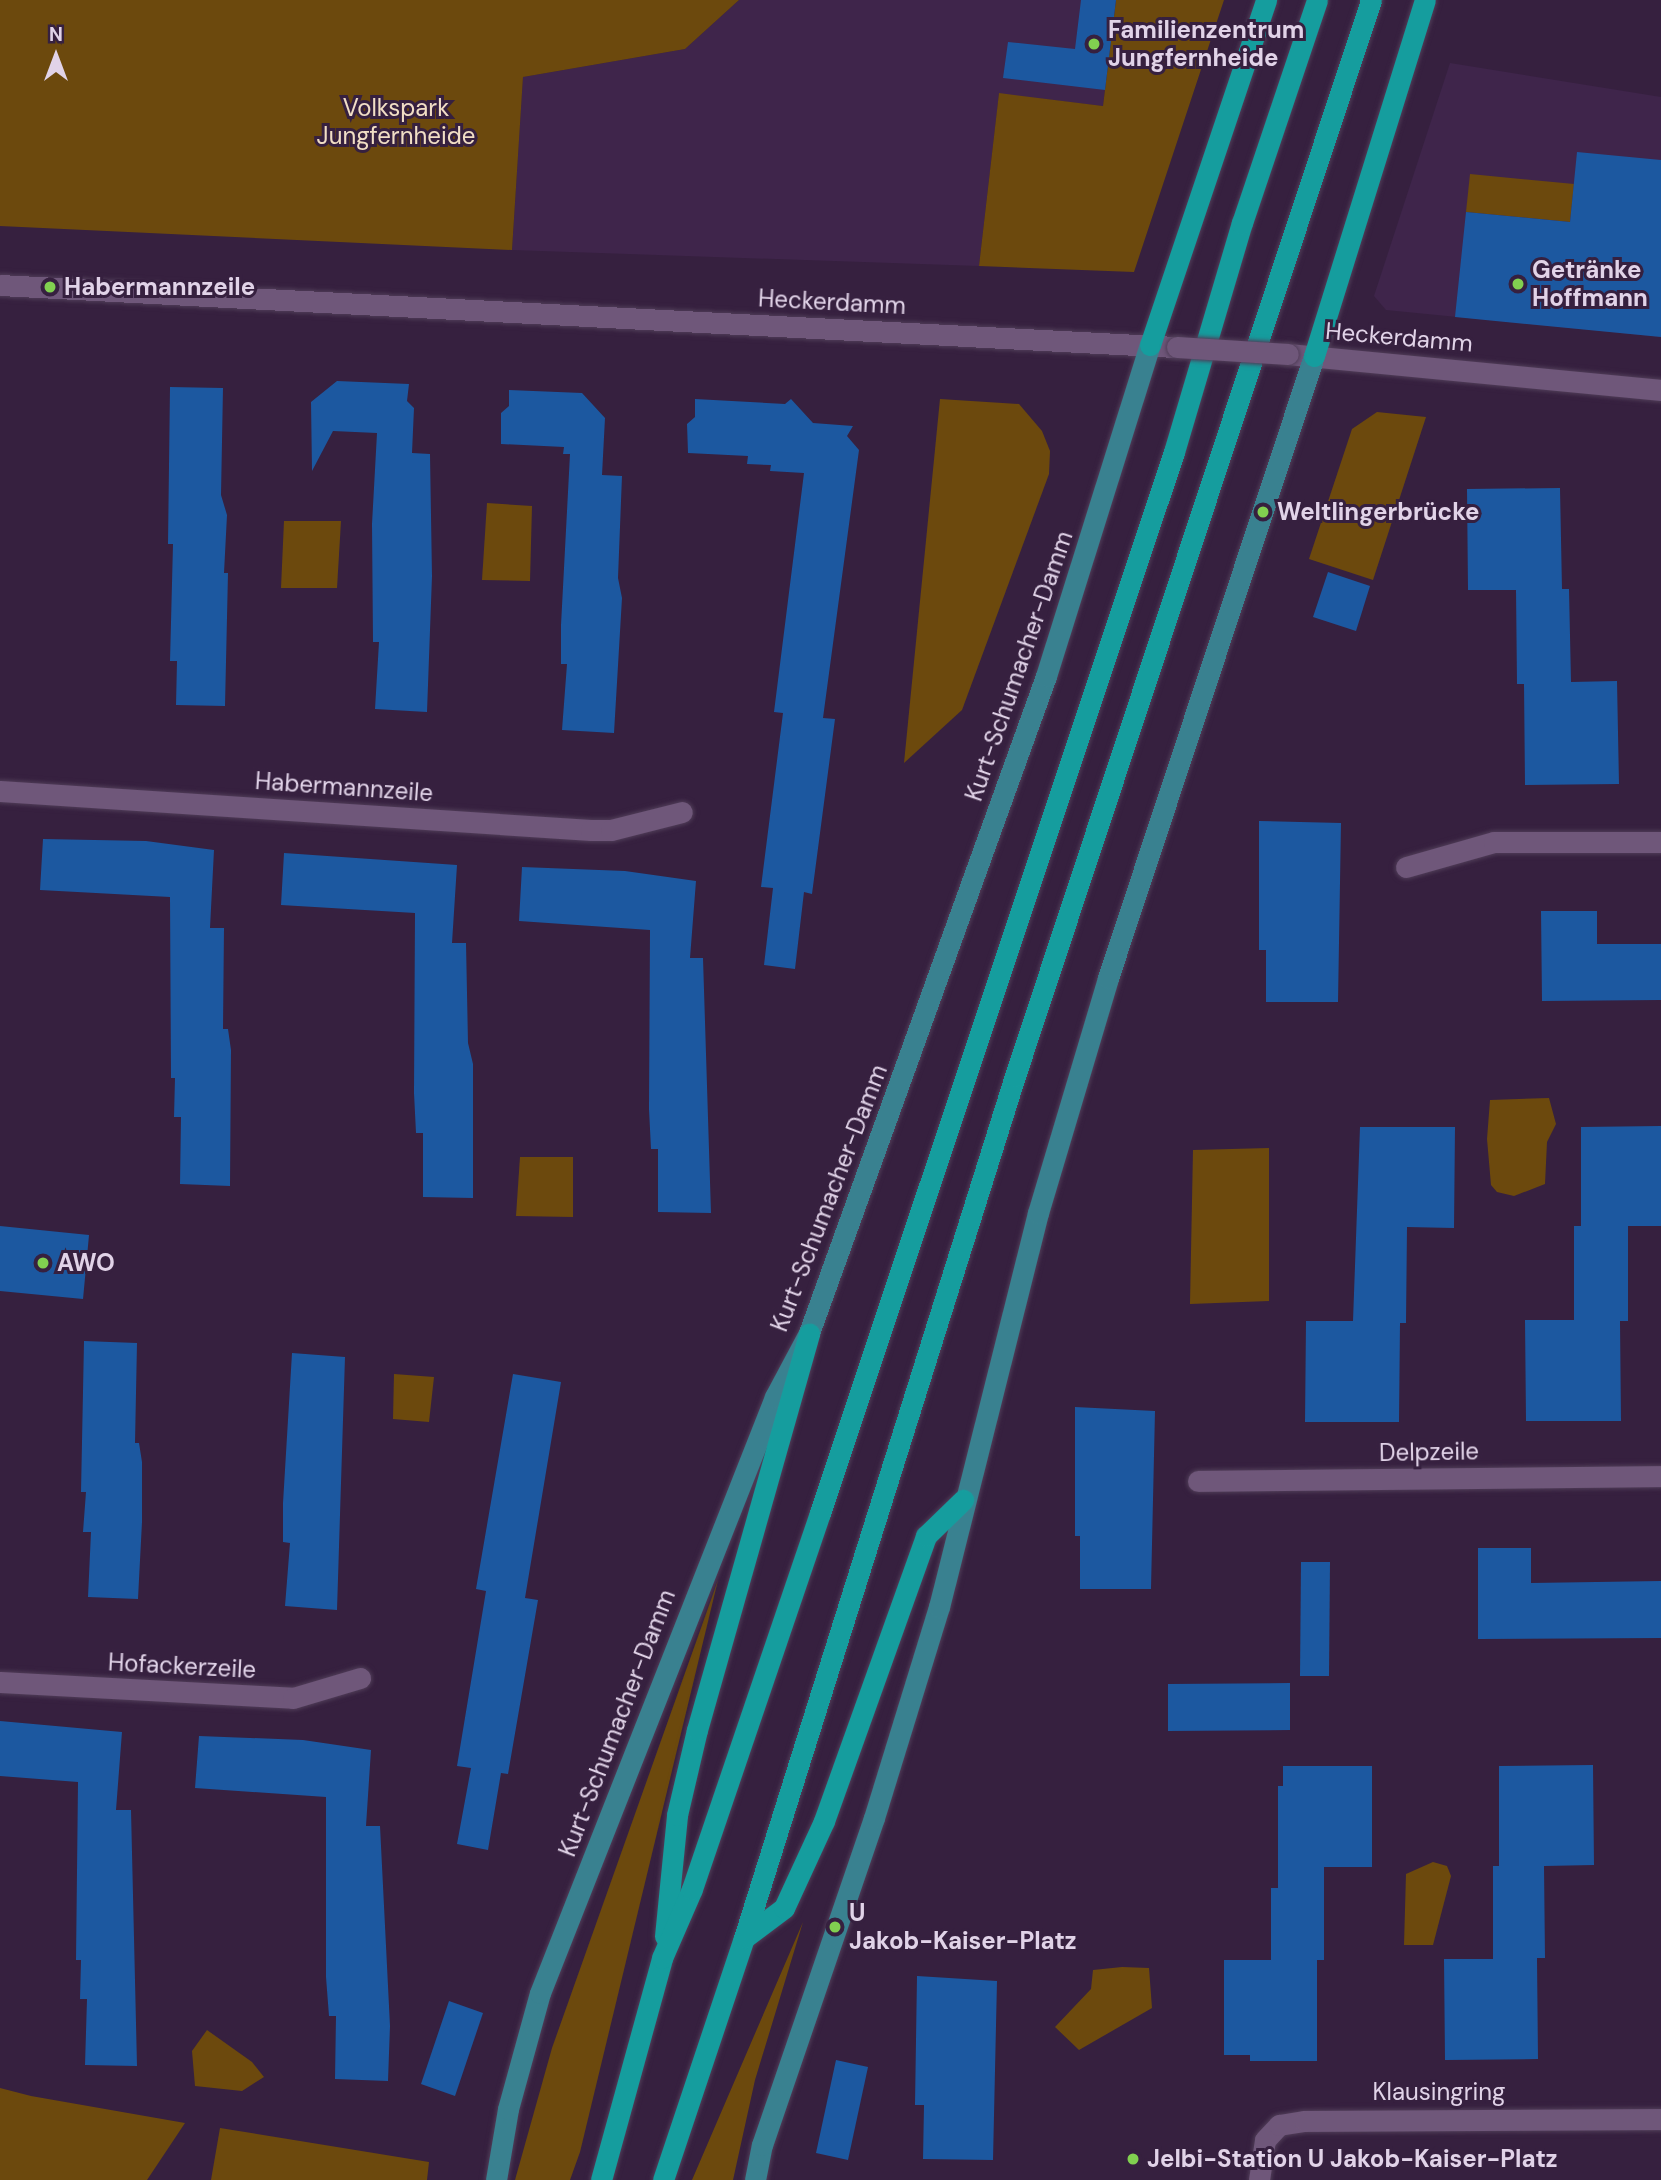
<!DOCTYPE html>
<meta charset="utf-8">
<style>
body{margin:0}
#map{position:relative;width:1661px;height:2180px;overflow:hidden;background:#36203f;font-family:"DM Sans",sans-serif}
div>[style]{position:absolute}
.built>*{inset:0;background:#3f254b}
.green>*{inset:0;background:#6c490d}
.building>*{inset:0;background:#1c58a0}
.roads{filter:drop-shadow(0 0 2px #503d58) drop-shadow(0 0 2px #503d58)}
.minor>*{height:21px;margin:-10.5px;padding:0 10.5px;transform-origin:10.5px;border-radius:10.5px;background:#6f577a}
.major>*{height:21px;margin:-10.5px;padding:0 10.5px;transform-origin:10.5px;border-radius:10.5px;background:#398190}
.highway>*{height:21px;margin:-10.5px;padding:0 10.5px;transform-origin:10.5px;border-radius:10.5px;background:#159d9e}
.bridges{filter:drop-shadow(0 0 2px #503d58) drop-shadow(0 0 2px #503d58)}
.minor-bridge>*{height:21px;margin:-10.5px;padding:0 10.5px;transform-origin:10.5px;border-radius:10.5px;background:#6f577a}
.dots>*{width:19px;height:19px;translate:-50% -50%;box-sizing:border-box;border:4px solid #36203f;border-radius:50%}
span{translate:-50% -50%;white-space:nowrap;text-align:center;line-height:1.15;-webkit-text-stroke:6px #36203f;paint-order:stroke}
.poi-label{font-size:24px;color:#e1d3e8;font-weight:700}
.left{translate:0 -50%;text-align:left}
.park-label{font-size:24px;color:#f1dec5}
.street-label{font-size:24px;color:#e1d3e8}
.north{position:absolute;left:21px;top:21px;width:70px;height:70px;-webkit-text-stroke:5px #36203f;paint-order:stroke;rotate:0deg;font-size:19px;font-weight:700;line-height:28px;text-align:center;color:#e1d3e8}
.north::after{content:'';display:block;margin:auto;width:24px;height:32px;background:#e1d3e8;clip-path:polygon(50% 0,100% 100%,50% 72%,0 100%)}
</style>
<div id="map">
<div class="built">
<i style="clip-path:polygon(739px 0,1116px 0,1103px 106px,999px 94px,979px 266px,512px 250px,523px 77px,685px 49px)"></i>
<i style="clip-path:polygon(1450px 63px,1661px 97px,1661px 337px,1386px 310px,1374px 296px)"></i>
</div>
<div class="green">
<i style="clip-path:polygon(0 0,739px 0,685px 49px,523px 77px,512px 250px,0 226px)"></i>
<i style="clip-path:polygon(1116px 0,1224px 0,1134px 272px,979px 266px,999px 93px,1103px 106px)"></i>
<i style="clip-path:polygon(1470px 174px,1574px 184px,1570px 222px,1466px 212px)"></i>
<i style="clip-path:polygon(940px 399px,1019px 404px,1042px 431px,1050px 451px,1049px 474px,962px 710px,904px 763px)"></i>
<i style="clip-path:polygon(1377px 412px,1426px 417px,1373px 580px,1309px 559px,1352px 429px)"></i>
<i style="clip-path:polygon(487px 503px,532px 506px,530px 581px,482px 580px)"></i>
<i style="clip-path:polygon(284px 521px,341px 521px,337px 588px,281px 588px)"></i>
<i style="clip-path:polygon(1549px 1098px,1556px 1124px,1547px 1142px,1545px 1184px,1514px 1196px,1497px 1192px,1491px 1185px,1487px 1139px,1490px 1100px)"></i>
<i style="clip-path:polygon(1269px 1148px,1269px 1301px,1190px 1304px,1193px 1150px)"></i>
<i style="clip-path:polygon(520px 1157px,573px 1157px,573px 1217px,516px 1216px)"></i>
<i style="clip-path:polygon(394px 1374px,434px 1377px,429px 1422px,393px 1419px)"></i>
<i style="clip-path:polygon(718px 1580px,580px 2152px,570px 2180px,515px 2180px,552px 2048px)"></i>
<i style="clip-path:polygon(1433px 1862px,1447px 1866px,1451px 1876px,1433px 1945px,1404px 1945px,1406px 1874px)"></i>
<i style="clip-path:polygon(803px 1922px,755px 2080px,733px 2180px,692px 2180px)"></i>
<i style="clip-path:polygon(1122px 1967px,1149px 1968px,1152px 2008px,1079px 2050px,1055px 2027px,1091px 1989px,1093px 1970px)"></i>
<i style="clip-path:polygon(207px 2030px,252px 2062px,264px 2077px,242px 2091px,195px 2086px,192px 2051px)"></i>
<i style="clip-path:polygon(0 2088px,31px 2096px,185px 2123px,147px 2180px,0 2180px)"></i>
<i style="clip-path:polygon(220px 2128px,429px 2162px,427px 2180px,211px 2180px)"></i>
</div>
<div class="building">
<i style="clip-path:polygon(1081px 0,1116px 0,1105px 90px,1003px 78px,1008px 42px,1075px 49px)"></i>
<i style="clip-path:polygon(1577px 152px,1661px 160px,1661px 337px,1455px 317px,1466px 212px,1570px 222px)"></i>
<i style="clip-path:polygon(337px 381px,409px 384px,407px 401px,414px 408px,412px 453px,430px 454px,432px 576px,427px 712px,375px 709px,379px 642px,373px 642px,372px 524px,377px 433px,333px 431px,312px 471px,311px 402px)"></i>
<i style="clip-path:polygon(170px 387px,223px 388px,221px 495px,227px 515px,224px 573px,228px 573px,225px 706px,176px 705px,177px 661px,170px 661px,173px 544px,168px 544px)"></i>
<i style="clip-path:polygon(509px 390px,582px 393px,605px 418px,602px 475px,622px 476px,618px 578px,622px 598px,614px 733px,562px 730px,567px 664px,561px 664px,561px 625px,570px 454px,563px 454px,564px 447px,501px 444px,501px 413px,509px 406px)"></i>
<i style="clip-path:polygon(695px 399px,785px 404px,791px 399px,813px 423px,853px 426px,847px 436px,859px 450px,823px 718px,835px 719px,812px 894px,804px 892px,795px 969px,764px 965px,773px 888px,761px 887px,783px 713px,774px 712px,804px 473px,770px 471px,771px 465px,747px 464px,748px 456px,688px 453px,687px 424px,695px 417px)"></i>
<i style="clip-path:polygon(1560px 488px,1562px 589px,1569px 589px,1571px 682px,1617px 681px,1619px 784px,1525px 785px,1524px 684px,1517px 684px,1516px 590px,1468px 590px,1467px 489px)"></i>
<i style="clip-path:polygon(1328px 572px,1370px 586px,1356px 631px,1313px 617px)"></i>
<i style="clip-path:polygon(1259px 821px,1341px 823px,1338px 1002px,1266px 1002px,1266px 950px,1259px 950px)"></i>
<i style="clip-path:polygon(43px 839px,146px 841px,214px 850px,210px 928px,224px 928px,223px 1029px,228px 1029px,231px 1050px,230px 1186px,180px 1184px,181px 1117px,174px 1117px,175px 1078px,171px 1078px,170px 897px,40px 890px)"></i>
<i style="clip-path:polygon(284px 853px,457px 865px,452px 943px,466px 943px,468px 1043px,473px 1064px,473px 1198px,423px 1197px,423px 1133px,416px 1133px,414px 1093px,415px 913px,281px 905px)"></i>
<i style="clip-path:polygon(522px 867px,625px 871px,696px 881px,690px 958px,703px 958px,711px 1213px,658px 1212px,658px 1149px,651px 1149px,649px 1109px,650px 930px,519px 921px)"></i>
<i style="clip-path:polygon(1541px 911px,1597px 911px,1597px 944px,1661px 944px,1661px 1000px,1542px 1001px)"></i>
<i style="clip-path:polygon(1661px 1126px,1661px 1226px,1628px 1226px,1628px 1321px,1620px 1321px,1621px 1421px,1526px 1421px,1525px 1320px,1574px 1320px,1574px 1226px,1581px 1226px,1581px 1127px)"></i>
<i style="clip-path:polygon(1360px 1127px,1455px 1127px,1454px 1228px,1407px 1227px,1406px 1323px,1400px 1323px,1399px 1422px,1305px 1422px,1306px 1321px,1353px 1321px)"></i>
<i style="clip-path:polygon(0 1226px,89px 1235px,83px 1299px,0 1291px)"></i>
<i style="clip-path:polygon(84px 1341px,137px 1343px,135px 1443px,139px 1443px,142px 1462px,142px 1522px,138px 1599px,88px 1597px,91px 1532px,83px 1532px,86px 1492px,81px 1492px)"></i>
<i style="clip-path:polygon(292px 1353px,345px 1357px,337px 1610px,285px 1606px,290px 1543px,283px 1542px,283px 1503px)"></i>
<i style="clip-path:polygon(513px 1374px,561px 1382px,525px 1598px,538px 1600px,508px 1774px,501px 1773px,488px 1850px,457px 1844px,471px 1768px,457px 1766px,486px 1591px,476px 1589px)"></i>
<i style="clip-path:polygon(1075px 1407px,1155px 1411px,1151px 1589px,1080px 1589px,1080px 1536px,1075px 1536px)"></i>
<i style="clip-path:polygon(1478px 1548px,1531px 1548px,1531px 1583px,1661px 1581px,1661px 1638px,1478px 1639px)"></i>
<i style="clip-path:polygon(1301px 1562px,1330px 1562px,1329px 1676px,1300px 1676px)"></i>
<i style="clip-path:polygon(1290px 1683px,1290px 1730px,1168px 1731px,1168px 1684px)"></i>
<i style="clip-path:polygon(0 1721px,122px 1732px,116px 1810px,131px 1810px,137px 2066px,85px 2065px,87px 1999px,80px 1999px,81px 1960px,76px 1960px,78px 1782px,0 1776px)"></i>
<i style="clip-path:polygon(199px 1736px,303px 1740px,371px 1750px,366px 1826px,380px 1826px,390px 2026px,388px 2081px,335px 2079px,336px 2016px,329px 2016px,326px 1977px,326px 1797px,195px 1788px)"></i>
<i style="clip-path:polygon(1593px 1765px,1594px 1865px,1544px 1866px,1545px 1958px,1537px 1958px,1538px 2059px,1445px 2060px,1444px 1959px,1493px 1959px,1493px 1866px,1499px 1866px,1499px 1766px)"></i>
<i style="clip-path:polygon(1283px 1766px,1372px 1766px,1372px 1867px,1324px 1867px,1324px 1960px,1317px 1960px,1317px 2061px,1250px 2061px,1250px 2055px,1224px 2055px,1224px 1960px,1271px 1960px,1271px 1888px,1278px 1888px,1278px 1786px,1283px 1786px)"></i>
<i style="clip-path:polygon(917px 1976px,997px 1981px,993px 2160px,923px 2159px,924px 2105px,915px 2105px)"></i>
<i style="clip-path:polygon(449px 2001px,483px 2013px,455px 2096px,421px 2084px)"></i>
<i style="clip-path:polygon(836px 2060px,868px 2067px,848px 2160px,816px 2153px)"></i>
</div>
<div class="roads">
<div class="minor">
<i style="left:0;top:285px;width:1179px;rotate:3.02deg"></i>
<i style="left:1288px;top:354px;width:375px;rotate:5.5deg"></i>
<i style="left:0;top:791px;width:592px;rotate:3.78deg"></i>
<i style="left:591px;top:830px;width:20px"></i>
<i style="left:611px;top:830px;width:73px;rotate:-14.2deg"></i>
<i style="left:1406px;top:867px;width:91px;rotate:-15.9deg"></i>
<i style="left:1494px;top:842px;width:167px"></i>
<i style="left:1198px;top:1481px;width:463px;rotate:-0.6deg"></i>
<i style="left:0;top:1682px;width:293px;rotate:3.1deg"></i>
<i style="left:293px;top:1698px;width:70px;rotate:-16.6deg"></i>
<i style="left:1259px;top:2180px;width:40px;rotate:-81.5deg"></i>
<i style="left:1265px;top:2140px;width:21px;rotate:-47deg"></i>
<i style="left:1279px;top:2125px;width:26px;rotate:-9deg"></i>
<i style="left:1305px;top:2121px;width:356px;rotate:-0.3deg"></i>
</div>
<div class="major">
<i style="left:496px;top:2180px;width:72px;rotate:-80.4deg"></i>
<i style="left:508px;top:2109px;width:120px;rotate:-74.6deg"></i>
<i style="left:540px;top:1993px;width:641px;rotate:-68.48deg"></i>
<i style="left:775px;top:1397px;width:72px;rotate:-62deg"></i>
<i style="left:809px;top:1333px;width:698px;rotate:-70.16deg"></i>
<i style="left:1046px;top:676px;width:347px;rotate:-72.6deg"></i>
<i style="left:755px;top:2180px;width:36px;rotate:-79deg"></i>
<i style="left:762px;top:2145px;width:346px;rotate:-71.1deg"></i>
<i style="left:874px;top:1818px;width:221px;rotate:-72.9deg"></i>
<i style="left:939px;top:1607px;width:406px;rotate:-75.9deg"></i>
<i style="left:1038px;top:1213px;width:245px;rotate:-73.4deg"></i>
<i style="left:1108px;top:978px;width:655px;rotate:-71.68deg"></i>
</div>
<div class="highway">
<i style="left:1150px;top:345px;width:364px;rotate:-71.4deg"></i>
<i style="left:1314px;top:356px;width:373px;rotate:-72.7deg"></i>
<i style="left:665px;top:1936px;width:122px;rotate:-84.3deg"></i>
<i style="left:677px;top:1815px;width:87px;rotate:-76.8deg"></i>
<i style="left:697px;top:1730px;width:412px;rotate:-74.2deg"></i>
<i style="left:744px;top:1938px;width:50px;rotate:-36.9deg"></i>
<i style="left:784px;top:1908px;width:96px;rotate:-65.3deg"></i>
<i style="left:824px;top:1821px;width:303px;rotate:-70.3deg"></i>
<i style="left:926px;top:1536px;width:52px;rotate:-44.2deg"></i>
<i style="left:601px;top:2180px;width:230px;rotate:-74.6deg"></i>
<i style="left:662px;top:1958px;width:75px;rotate:-66.5deg"></i>
<i style="left:692px;top:1889px;width:397px;rotate:-71.2deg"></i>
<i style="left:820px;top:1513px;width:1118px;rotate:-71.55deg"></i>
<i style="left:1174px;top:452px;width:239px;rotate:-73.5deg"></i>
<i style="left:1242px;top:223px;width:235px;rotate:-71.4deg"></i>
<i style="left:663px;top:2180px;width:255px;rotate:-71.5deg"></i>
<i style="left:744px;top:1938px;width:904px;rotate:-72.55deg"></i>
<i style="left:1015px;top:1076px;width:1133px;rotate:-71.69deg"></i>
</div>
</div>
<div class="bridges">
<div class="minor-bridge">
<i style="left:1177px;top:347px;width:111px;rotate:3.6deg"></i>
</div>
</div>
<div class="dots">
<i style="left:1094px;top:44px;background:#81d050"></i>
<i style="left:1518px;top:284px;background:#81d050"></i>
<i style="left:50px;top:287px;background:#81d050"></i>
<i style="left:1263px;top:512px;background:#81d050"></i>
<i style="left:43px;top:1263px;background:#81d050"></i>
<i style="left:835px;top:1927px;background:#81d050"></i>
<i style="left:1133px;top:2159px;background:#81d050"></i>
</div>
<div class="poi-label">
<span class="left" style="left:1108px;top:44px">Familienzentrum<br>Jungfernheide</span>
<span class="left" style="left:1532px;top:284px">Getränke<br>Hoffmann</span>
<span class="left" style="left:64px;top:287px">Habermannzeile</span>
<span class="left" style="left:1277px;top:512px">Weltlingerbrücke</span>
<span class="left" style="left:57px;top:1263px">AWO</span>
<span class="left" style="left:849px;top:1927px">U<br>Jakob-Kaiser-Platz</span>
<span class="left" style="left:1147px;top:2159px">Jelbi-Station U Jakob-Kaiser-Platz</span>
</div>
<div class="park-label">
<span style="left:396px;top:122px">Volkspark<br>Jungfernheide</span>
</div>
<div class="street-label">
<span style="left:832px;top:302px;rotate:3deg">Heckerdamm</span>
<span style="left:1399px;top:337px;rotate:5deg">Heckerdamm</span>
<span style="left:1019px;top:666px;rotate:-71deg">Kurt-Schumacher-Damm</span>
<span style="left:344px;top:787px;rotate:4deg">Habermannzeile</span>
<span style="left:829px;top:1198px;rotate:-69deg">Kurt-Schumacher-Damm</span>
<span style="left:1429px;top:1452px;rotate:-1deg">Delpzeile</span>
<span style="left:182px;top:1666px;rotate:3deg">Hofackerzeile</span>
<span style="left:617px;top:1723px;rotate:-69deg">Kurt-Schumacher-Damm</span>
<span style="left:1439px;top:2092px">Klausingring</span>
</div>
<div class="north">N</div>
</div>
